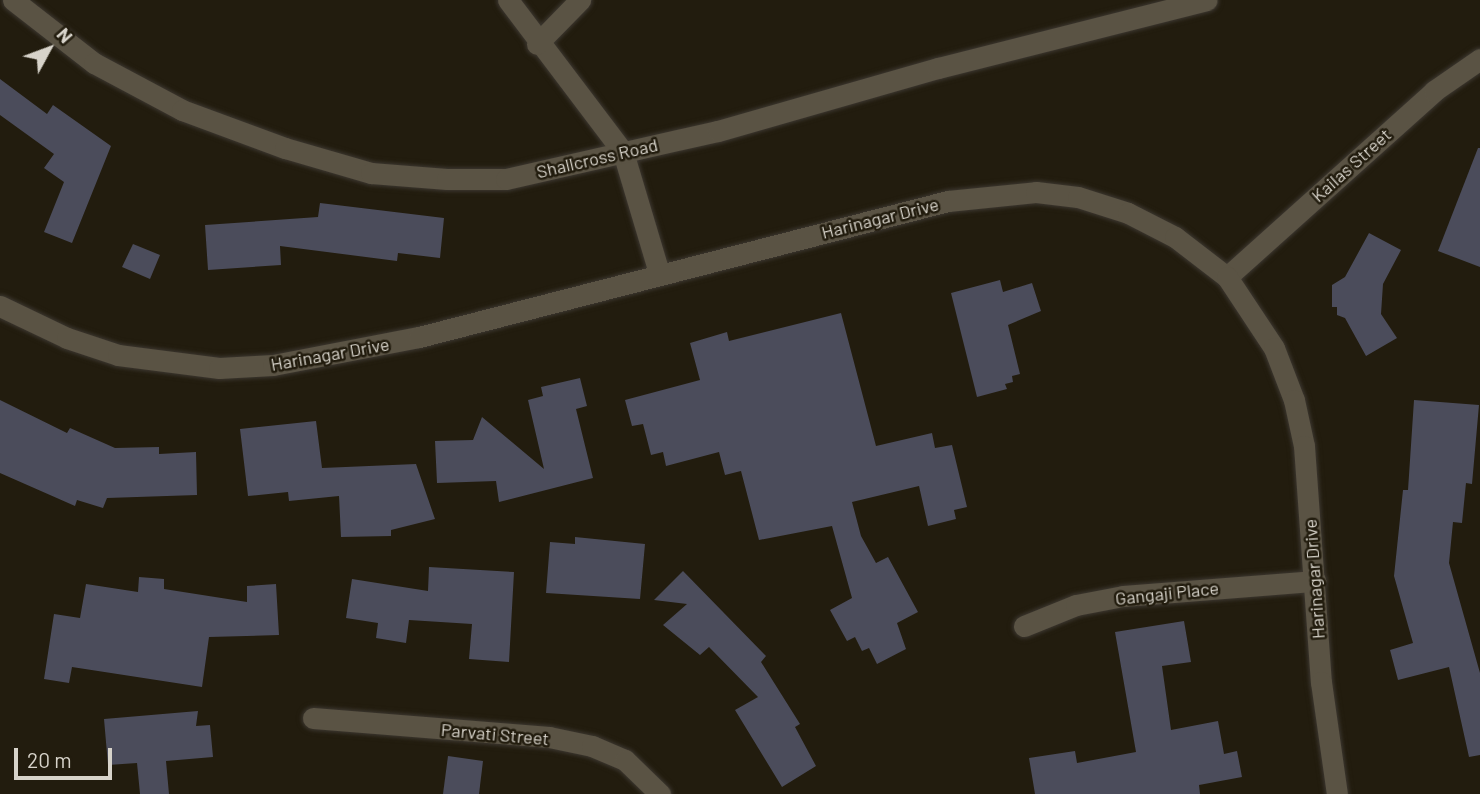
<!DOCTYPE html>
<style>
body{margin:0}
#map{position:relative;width:1480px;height:794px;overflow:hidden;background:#221c0e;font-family:Barlow,sans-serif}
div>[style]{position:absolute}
.building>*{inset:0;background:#4b4c5b}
.roads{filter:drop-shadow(0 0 2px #3c3730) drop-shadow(0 0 2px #3c3730)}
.minor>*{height:21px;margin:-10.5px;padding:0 10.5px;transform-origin:10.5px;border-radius:10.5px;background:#5a5344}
.tertiary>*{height:21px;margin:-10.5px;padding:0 10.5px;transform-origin:10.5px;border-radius:10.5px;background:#5a5344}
span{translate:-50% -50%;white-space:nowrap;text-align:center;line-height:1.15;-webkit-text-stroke:5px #221c0e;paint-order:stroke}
.street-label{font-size:18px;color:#d7d3ca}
.north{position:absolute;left:14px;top:14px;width:70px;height:70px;-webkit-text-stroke:5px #221c0e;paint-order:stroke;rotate:49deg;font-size:19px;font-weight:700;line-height:28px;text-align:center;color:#d7d3ca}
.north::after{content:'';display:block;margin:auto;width:24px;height:32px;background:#d7d3ca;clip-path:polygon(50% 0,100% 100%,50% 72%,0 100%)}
.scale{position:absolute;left:14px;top:748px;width:98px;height:32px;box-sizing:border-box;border:4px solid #d7d3ca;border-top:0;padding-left:9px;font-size:21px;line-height:24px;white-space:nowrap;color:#d7d3ca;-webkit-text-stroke:5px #221c0e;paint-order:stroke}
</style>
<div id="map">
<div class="building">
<i style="clip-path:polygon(0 79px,47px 114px,53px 105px,111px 146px,72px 243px,44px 232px,64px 182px,44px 168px,54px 154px,0 115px)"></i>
<i style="clip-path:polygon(1478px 148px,1480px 148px,1480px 267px,1438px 251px)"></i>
<i style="clip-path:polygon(320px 203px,444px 218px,440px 258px,398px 253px,397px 261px,280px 246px,281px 265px,208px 270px,205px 225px,318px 217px)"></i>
<i style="clip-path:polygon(1369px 233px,1401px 250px,1383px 284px,1381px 314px,1397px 338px,1366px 356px,1345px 318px,1337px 315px,1337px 307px,1332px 307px,1332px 285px,1345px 277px)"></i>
<i style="clip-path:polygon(133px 244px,160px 255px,150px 279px,122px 267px)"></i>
<i style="clip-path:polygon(1000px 280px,1003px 292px,1032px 283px,1041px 311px,1008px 325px,1020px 374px,1012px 376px,1013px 382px,1005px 384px,1007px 389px,977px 397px,951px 293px)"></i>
<i style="clip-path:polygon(841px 313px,876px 446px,932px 433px,935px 448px,952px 445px,967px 507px,954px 510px,956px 519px,928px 526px,919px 486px,852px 502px,861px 536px,876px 563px,888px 557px,918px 612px,897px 623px,906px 649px,877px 664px,869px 648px,862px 651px,855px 637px,847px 641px,830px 610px,852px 598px,832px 526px,759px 540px,741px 471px,725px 475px,719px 452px,666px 466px,663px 452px,651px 455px,643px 424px,632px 426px,625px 400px,700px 380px,690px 343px,727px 332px,729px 341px)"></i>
<i style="clip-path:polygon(580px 378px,587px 406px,576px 409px,593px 478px,499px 502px,496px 481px,437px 483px,435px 441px,473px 440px,482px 417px,544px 469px,528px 400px,543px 396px,541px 387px)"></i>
<i style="clip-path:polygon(0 400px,67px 433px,70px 428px,115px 448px,159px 447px,159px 454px,196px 452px,197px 495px,107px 498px,103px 508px,77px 500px,75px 506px,0 473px)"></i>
<i style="clip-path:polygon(1414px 400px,1479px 405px,1472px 484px,1466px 483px,1462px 523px,1453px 522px,1449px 563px,1480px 673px,1480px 755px,1469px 757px,1449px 667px,1398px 680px,1390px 650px,1413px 643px,1394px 576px,1403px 490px,1408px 490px)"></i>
<i style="clip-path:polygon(316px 421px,322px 468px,416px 464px,435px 519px,391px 530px,391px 536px,341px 537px,339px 496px,289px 501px,288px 492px,248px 496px,240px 429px)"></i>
<i style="clip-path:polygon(575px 537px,645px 544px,640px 599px,546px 593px,550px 542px,575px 544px)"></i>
<i style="clip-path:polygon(429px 567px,514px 572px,509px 662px,469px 659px,472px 624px,409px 620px,406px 643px,376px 638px,378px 623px,346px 618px,352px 579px,428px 591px)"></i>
<i style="clip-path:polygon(683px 571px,766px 656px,761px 662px,800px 724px,795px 727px,816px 766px,782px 787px,735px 710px,758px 697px,709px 647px,700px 655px,663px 625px,687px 604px,654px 600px)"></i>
<i style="clip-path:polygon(139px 577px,164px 579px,164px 589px,247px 602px,247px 586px,276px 584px,279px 635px,209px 637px,202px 687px,72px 667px,69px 683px,44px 679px,54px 614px,80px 618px,86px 584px,138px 592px)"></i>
<i style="clip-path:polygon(1184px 621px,1191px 662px,1162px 666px,1171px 730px,1218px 721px,1224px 754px,1237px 751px,1242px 777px,1199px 785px,1200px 794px,1035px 794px,1029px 758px,1075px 751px,1077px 763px,1136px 752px,1115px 632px)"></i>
<i style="clip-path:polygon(198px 711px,196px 726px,210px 725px,213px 757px,166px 761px,169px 794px,140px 794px,137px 763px,108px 765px,104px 719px)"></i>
<i style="clip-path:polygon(448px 756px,483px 761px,479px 794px,443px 794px)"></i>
</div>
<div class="roads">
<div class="minor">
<i style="left:508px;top:0;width:191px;rotate:52.9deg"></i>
<i style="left:623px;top:152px;width:126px;rotate:73.4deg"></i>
<i style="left:537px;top:44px;width:62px;rotate:-45.7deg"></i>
<i style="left:1227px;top:277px;width:278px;rotate:-41.9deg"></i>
<i style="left:1434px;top:91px;width:56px;rotate:-34.8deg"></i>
<i style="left:0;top:306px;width:74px;rotate:25.5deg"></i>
<i style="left:67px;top:338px;width:54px;rotate:18.4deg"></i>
<i style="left:118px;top:355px;width:102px;rotate:7.3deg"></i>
<i style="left:219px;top:368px;width:54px;rotate:-3.2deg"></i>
<i style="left:273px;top:365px;width:149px;rotate:-10.9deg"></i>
<i style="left:419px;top:337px;width:546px;rotate:-14.42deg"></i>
<i style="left:948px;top:201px;width:88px;rotate:-5.8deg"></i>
<i style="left:1036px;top:192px;width:42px;rotate:6.8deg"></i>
<i style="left:1078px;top:197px;width:52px;rotate:17.7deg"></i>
<i style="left:1128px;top:213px;width:53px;rotate:27.1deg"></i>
<i style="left:1175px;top:237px;width:66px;rotate:37.6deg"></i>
<i style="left:1227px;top:277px;width:85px;rotate:56.5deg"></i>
<i style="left:1274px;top:348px;width:56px;rotate:69deg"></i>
<i style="left:1294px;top:400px;width:47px;rotate:77.7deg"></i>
<i style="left:1304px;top:446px;width:237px;rotate:85.9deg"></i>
<i style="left:1321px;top:682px;width:113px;rotate:81.9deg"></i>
<i style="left:1024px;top:626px;width:56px;rotate:-22deg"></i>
<i style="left:1076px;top:605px;width:48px;rotate:-10.8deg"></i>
<i style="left:1123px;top:596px;width:193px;rotate:-4.5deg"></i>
<i style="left:313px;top:718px;width:237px;rotate:4.6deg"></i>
<i style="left:549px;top:737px;width:44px;rotate:11.8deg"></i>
<i style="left:592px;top:746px;width:36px;rotate:23deg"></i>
<i style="left:625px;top:760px;width:49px;rotate:44.2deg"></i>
</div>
<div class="tertiary">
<i style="left:13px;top:0;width:103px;rotate:37.9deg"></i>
<i style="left:94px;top:63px;width:100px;rotate:28.1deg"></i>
<i style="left:182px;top:110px;width:110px;rotate:20.3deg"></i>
<i style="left:285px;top:148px;width:90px;rotate:16.2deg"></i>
<i style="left:371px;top:173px;width:76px;rotate:4.5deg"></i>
<i style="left:447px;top:179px;width:59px"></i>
<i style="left:506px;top:179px;width:217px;rotate:-12.8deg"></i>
<i style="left:718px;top:131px;width:229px;rotate:-16deg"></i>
<i style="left:938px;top:68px;width:277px;rotate:-14.2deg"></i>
</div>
</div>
<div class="street-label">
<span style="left:597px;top:158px;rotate:-13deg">Shallcross Road</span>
<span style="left:1351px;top:165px;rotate:-42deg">Kailas Street</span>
<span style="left:880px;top:218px;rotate:-14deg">Harinagar Drive</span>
<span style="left:330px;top:354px;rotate:-10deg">Harinagar Drive</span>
<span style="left:1314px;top:579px;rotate:-94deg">Harinagar Drive</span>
<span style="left:1167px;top:593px;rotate:-6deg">Gangaji Place</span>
<span style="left:495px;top:734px;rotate:5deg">Parvati Street</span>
</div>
<div class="north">N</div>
<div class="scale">20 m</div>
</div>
